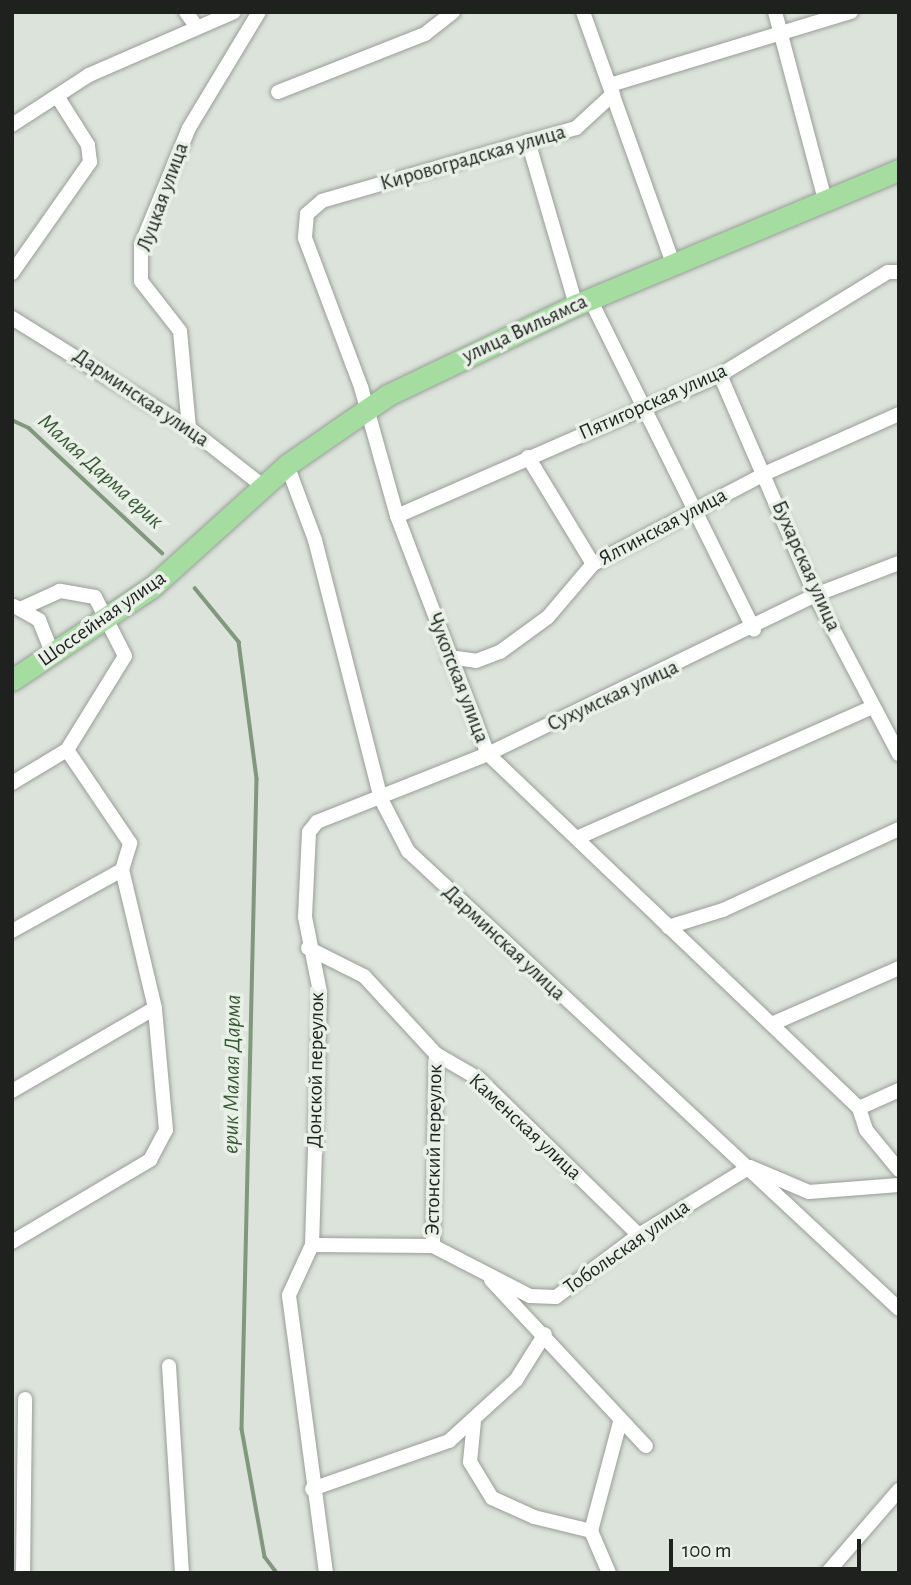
<!DOCTYPE html>
<meta charset="utf-8">
<style>
body{margin:0}
#map{position:relative;width:911px;height:1585px;overflow:hidden;background:#dce3db;font-family:"Alegreya Sans",sans-serif}
div>[style]{position:absolute}
.stream>*{height:3.5px;margin:-1.75px;padding:0 1.75px;transform-origin:1.75px;border-radius:1.75px;background:#81977e}
.roads{filter:drop-shadow(0 0 2px #989e97) drop-shadow(0 0 2px #989e97)}
.street>*{height:14px;margin:-7px;padding:0 7px;transform-origin:7px;border-radius:7px;background:#fff}
.primary>*{height:21px;margin:-10.5px;padding:0 10.5px;transform-origin:10.5px;border-radius:10.5px;background:#a5dda0}
span{translate:-50% -50%;white-space:nowrap;text-align:center;line-height:1.15;-webkit-text-stroke:7px #e9f0e8;paint-order:stroke}
.street-label{font-size:21px;color:#1e211e}
.water-label{font-size:23px;color:#365832;font-style:italic}
.frame{position:absolute;inset:0;border:14px solid #1e211e;pointer-events:none}
.scale{position:absolute;left:669px;top:1539px;width:192px;height:32px;box-sizing:border-box;border:4px solid #1e211e;border-top:0;padding-left:9px;font-size:21px;line-height:24px;white-space:nowrap;color:#1e211e;-webkit-text-stroke:5px #e9f0e8;paint-order:stroke}
</style>
<div id="map">
<div class="stream">
<i style="left:12px;top:420px;width:19px;rotate:25deg"></i>
<i style="left:29px;top:428px;width:183px;rotate:43.2deg"></i>
<i style="left:195px;top:588px;width:70px;rotate:50.8deg"></i>
<i style="left:239px;top:642px;width:138px;rotate:82.5deg"></i>
<i style="left:257px;top:779px;width:650px;rotate:91.32deg"></i>
<i style="left:242px;top:1429px;width:130px;rotate:79.8deg"></i>
<i style="left:265px;top:1557px;width:20px;rotate:53deg"></i>
</div>
<div class="roads">
<div class="street">
<i style="left:186px;top:12px;width:19px;rotate:54deg"></i>
<i style="left:583px;top:12px;width:267px;rotate:70.3deg"></i>
<i style="left:775px;top:12px;width:195px;rotate:75.1deg"></i>
<i style="left:610px;top:85px;width:252px;rotate:-16.9deg"></i>
<i style="left:278px;top:92px;width:158px;rotate:-21.5deg"></i>
<i style="left:425px;top:34px;width:36px;rotate:-38deg"></i>
<i style="left:613px;top:94px;width:50px;rotate:137.4deg"></i>
<i style="left:576px;top:128px;width:264px;rotate:164deg"></i>
<i style="left:322px;top:201px;width:20px;rotate:139deg"></i>
<i style="left:307px;top:214px;width:24px;rotate:95deg"></i>
<i style="left:305px;top:238px;width:159px;rotate:69.4deg"></i>
<i style="left:361px;top:387px;width:134px;rotate:74.4deg"></i>
<i style="left:397px;top:516px;width:255px;rotate:69.1deg"></i>
<i style="left:488px;top:754px;width:513px;rotate:43.66deg"></i>
<i style="left:12px;top:125px;width:92px;rotate:-33deg"></i>
<i style="left:89px;top:75px;width:158px;rotate:-23.5deg"></i>
<i style="left:528px;top:141px;width:171px;rotate:73.7deg"></i>
<i style="left:12px;top:273px;width:136px;rotate:-54.9deg"></i>
<i style="left:90px;top:162px;width:17px;rotate:-97deg"></i>
<i style="left:88px;top:145px;width:58px;rotate:-122.3deg"></i>
<i style="left:590px;top:299px;width:369px;rotate:63.6deg"></i>
<i style="left:12px;top:318px;width:208px;rotate:31.9deg"></i>
<i style="left:189px;top:428px;width:95px;rotate:38.2deg"></i>
<i style="left:720px;top:375px;width:240px;rotate:66.6deg"></i>
<i style="left:815px;top:595px;width:180px;rotate:62.2deg"></i>
<i style="left:189px;top:428px;width:97px;rotate:-95.3deg"></i>
<i style="left:180px;top:331px;width:63px;rotate:-128deg"></i>
<i style="left:141px;top:281px;width:36px;rotate:-90deg"></i>
<i style="left:141px;top:245px;width:126px;rotate:-67.7deg"></i>
<i style="left:189px;top:128px;width:135px;rotate:-58.9deg"></i>
<i style="left:528px;top:457px;width:125px;rotate:58.7deg"></i>
<i style="left:287px;top:465px;width:80px;rotate:69.5deg"></i>
<i style="left:315px;top:540px;width:267px;rotate:75.7deg"></i>
<i style="left:381px;top:799px;width:59px;rotate:62.6deg"></i>
<i style="left:408px;top:851px;width:671px;rotate:43.01deg"></i>
<i style="left:397px;top:516px;width:352px;rotate:-23.6deg"></i>
<i style="left:720px;top:375px;width:197px;rotate:-31.5deg"></i>
<i style="left:888px;top:272px;width:11px"></i>
<i style="left:14px;top:606px;width:29px;rotate:29deg"></i>
<i style="left:39px;top:620px;width:37px;rotate:68deg"></i>
<i style="left:449px;top:657px;width:27px;rotate:8deg"></i>
<i style="left:476px;top:661px;width:26px;rotate:-21deg"></i>
<i style="left:500px;top:652px;width:59px;rotate:-36.1deg"></i>
<i style="left:548px;top:617px;width:70px;rotate:-49.7deg"></i>
<i style="left:593px;top:564px;width:195px;rotate:-27.7deg"></i>
<i style="left:766px;top:473px;width:145px;rotate:-23.9deg"></i>
<i style="left:12px;top:783px;width:64px;rotate:-31deg"></i>
<i style="left:67px;top:750px;width:110px;rotate:-58.3deg"></i>
<i style="left:125px;top:656px;width:66px;rotate:-117deg"></i>
<i style="left:95px;top:597px;width:36px;rotate:-170deg"></i>
<i style="left:60px;top:591px;width:44px;rotate:155.8deg"></i>
<i style="left:577px;top:838px;width:323px;rotate:-23.9deg"></i>
<i style="left:668px;top:927px;width:58px;rotate:-17.2deg"></i>
<i style="left:723px;top:910px;width:194px;rotate:-24.7deg"></i>
<i style="left:12px;top:931px;width:126px;rotate:-29deg"></i>
<i style="left:308px;top:948px;width:63px;rotate:26.6deg"></i>
<i style="left:364px;top:976px;width:106px;rotate:47.3deg"></i>
<i style="left:436px;top:1054px;width:50px;rotate:30.2deg"></i>
<i style="left:479px;top:1079px;width:223px;rotate:44.3deg"></i>
<i style="left:774px;top:1023px;width:137px;rotate:-23.7deg"></i>
<i style="left:899px;top:1090px;width:44px;rotate:155.8deg"></i>
<i style="left:859px;top:1108px;width:23px;rotate:72deg"></i>
<i style="left:866px;top:1130px;width:52px;rotate:50.5deg"></i>
<i style="left:12px;top:1091px;width:165px;rotate:-30.1deg"></i>
<i style="left:12px;top:1242px;width:161px;rotate:-30.7deg"></i>
<i style="left:150px;top:1160px;width:34px;rotate:-62deg"></i>
<i style="left:166px;top:1130px;width:122px;rotate:-95.2deg"></i>
<i style="left:155px;top:1008px;width:142px;rotate:-103.4deg"></i>
<i style="left:122px;top:870px;width:28px;rotate:-73deg"></i>
<i style="left:130px;top:843px;width:112px;rotate:-124.1deg"></i>
<i style="left:312px;top:1245px;width:121px;rotate:0.5deg"></i>
<i style="left:433px;top:1246px;width:109px;rotate:27.3deg"></i>
<i style="left:530px;top:1296px;width:26px;rotate:2deg"></i>
<i style="left:556px;top:1297px;width:104px;rotate:-36.8deg"></i>
<i style="left:639px;top:1235px;width:130px;rotate:-31.5deg"></i>
<i style="left:750px;top:1167px;width:64px;rotate:23deg"></i>
<i style="left:809px;top:1192px;width:90px;rotate:-4.4deg"></i>
<i style="left:433px;top:1246px;width:192px;rotate:-89.1deg"></i>
<i style="left:491px;top:1280px;width:227px;rotate:47deg"></i>
<i style="left:169px;top:1366px;width:207px;rotate:86.4deg"></i>
<i style="left:474px;top:1421px;width:41px;rotate:95.6deg"></i>
<i style="left:470px;top:1462px;width:42px;rotate:58.6deg"></i>
<i style="left:492px;top:1498px;width:46px;rotate:24.3deg"></i>
<i style="left:534px;top:1517px;width:59px;rotate:13.8deg"></i>
<i style="left:312px;top:1489px;width:145px;rotate:-19.3deg"></i>
<i style="left:449px;top:1441px;width:91px;rotate:-42.3deg"></i>
<i style="left:516px;top:1380px;width:54px;rotate:-57.8deg"></i>
<i style="left:591px;top:1531px;width:113px;rotate:-75.1deg"></i>
<i style="left:591px;top:1531px;width:46px;rotate:66.8deg"></i>
<i style="left:23px;top:1573px;width:174px;rotate:-89.3deg"></i>
<i style="left:326px;top:1573px;width:280px;rotate:-97.6deg"></i>
<i style="left:289px;top:1295px;width:55px;rotate:-65.3deg"></i>
<i style="left:312px;top:1245px;width:253px;rotate:-88.2deg"></i>
<i style="left:320px;top:992px;width:76px;rotate:-101.3deg"></i>
<i style="left:305px;top:917px;width:85px;rotate:-87.3deg"></i>
<i style="left:309px;top:832px;width:13px;rotate:-51deg"></i>
<i style="left:317px;top:822px;width:184px;rotate:-21.7deg"></i>
<i style="left:488px;top:754px;width:364px;rotate:-25.9deg"></i>
<i style="left:815px;top:595px;width:90px;rotate:-20.9deg"></i>
<i style="left:827px;top:1573px;width:110px;rotate:-49.1deg"></i>
</div>
<div class="primary">
<i style="left:12px;top:680px;width:168px;rotate:-33.6deg"></i>
<i style="left:152px;top:587px;width:182px;rotate:-42.1deg"></i>
<i style="left:287px;top:465px;width:123px;rotate:-34.7deg"></i>
<i style="left:388px;top:395px;width:208px;rotate:-25.6deg"></i>
<i style="left:576px;top:305px;width:350px;rotate:-22.7deg"></i>
</div>
</div>
<div class="street-label">
<span style="left:473px;top:158px;rotate:-16deg">Кировоградская улица</span>
<span style="left:163px;top:197px;rotate:-70deg">Луцкая улица</span>
<span style="left:525px;top:329px;rotate:-25deg">улица Вильямса</span>
<span style="left:141px;top:398px;rotate:34deg">Дарминская улица</span>
<span style="left:653px;top:402px;rotate:-24deg">Пятигорская улица</span>
<span style="left:663px;top:527px;rotate:-28deg">Ялтинская улица</span>
<span style="left:806px;top:566px;rotate:66deg">Бухарская улица</span>
<span style="left:102px;top:619px;rotate:-35deg">Шоссейная улица</span>
<span style="left:458px;top:678px;rotate:69deg">Чукотская улица</span>
<span style="left:613px;top:696px;rotate:-25deg">Сухумская улица</span>
<span style="left:504px;top:943px;rotate:43deg">Дарминская улица</span>
<span style="left:316px;top:1070px;rotate:-89deg">Донской переулок</span>
<span style="left:525px;top:1127px;rotate:43deg">Каменская улица</span>
<span style="left:434px;top:1150px;rotate:-89deg">Эстонский переулок</span>
<span style="left:627px;top:1247px;rotate:-35deg">Тобольская улица</span>
</div>
<div class="water-label">
<span style="left:100px;top:472px;rotate:42deg">Малая Дарма ерик</span>
<span style="left:233px;top:1074px;rotate:-89deg">ерик Малая Дарма</span>
</div>
<div class="frame"></div>
<div class="scale">100 m</div>
</div>
